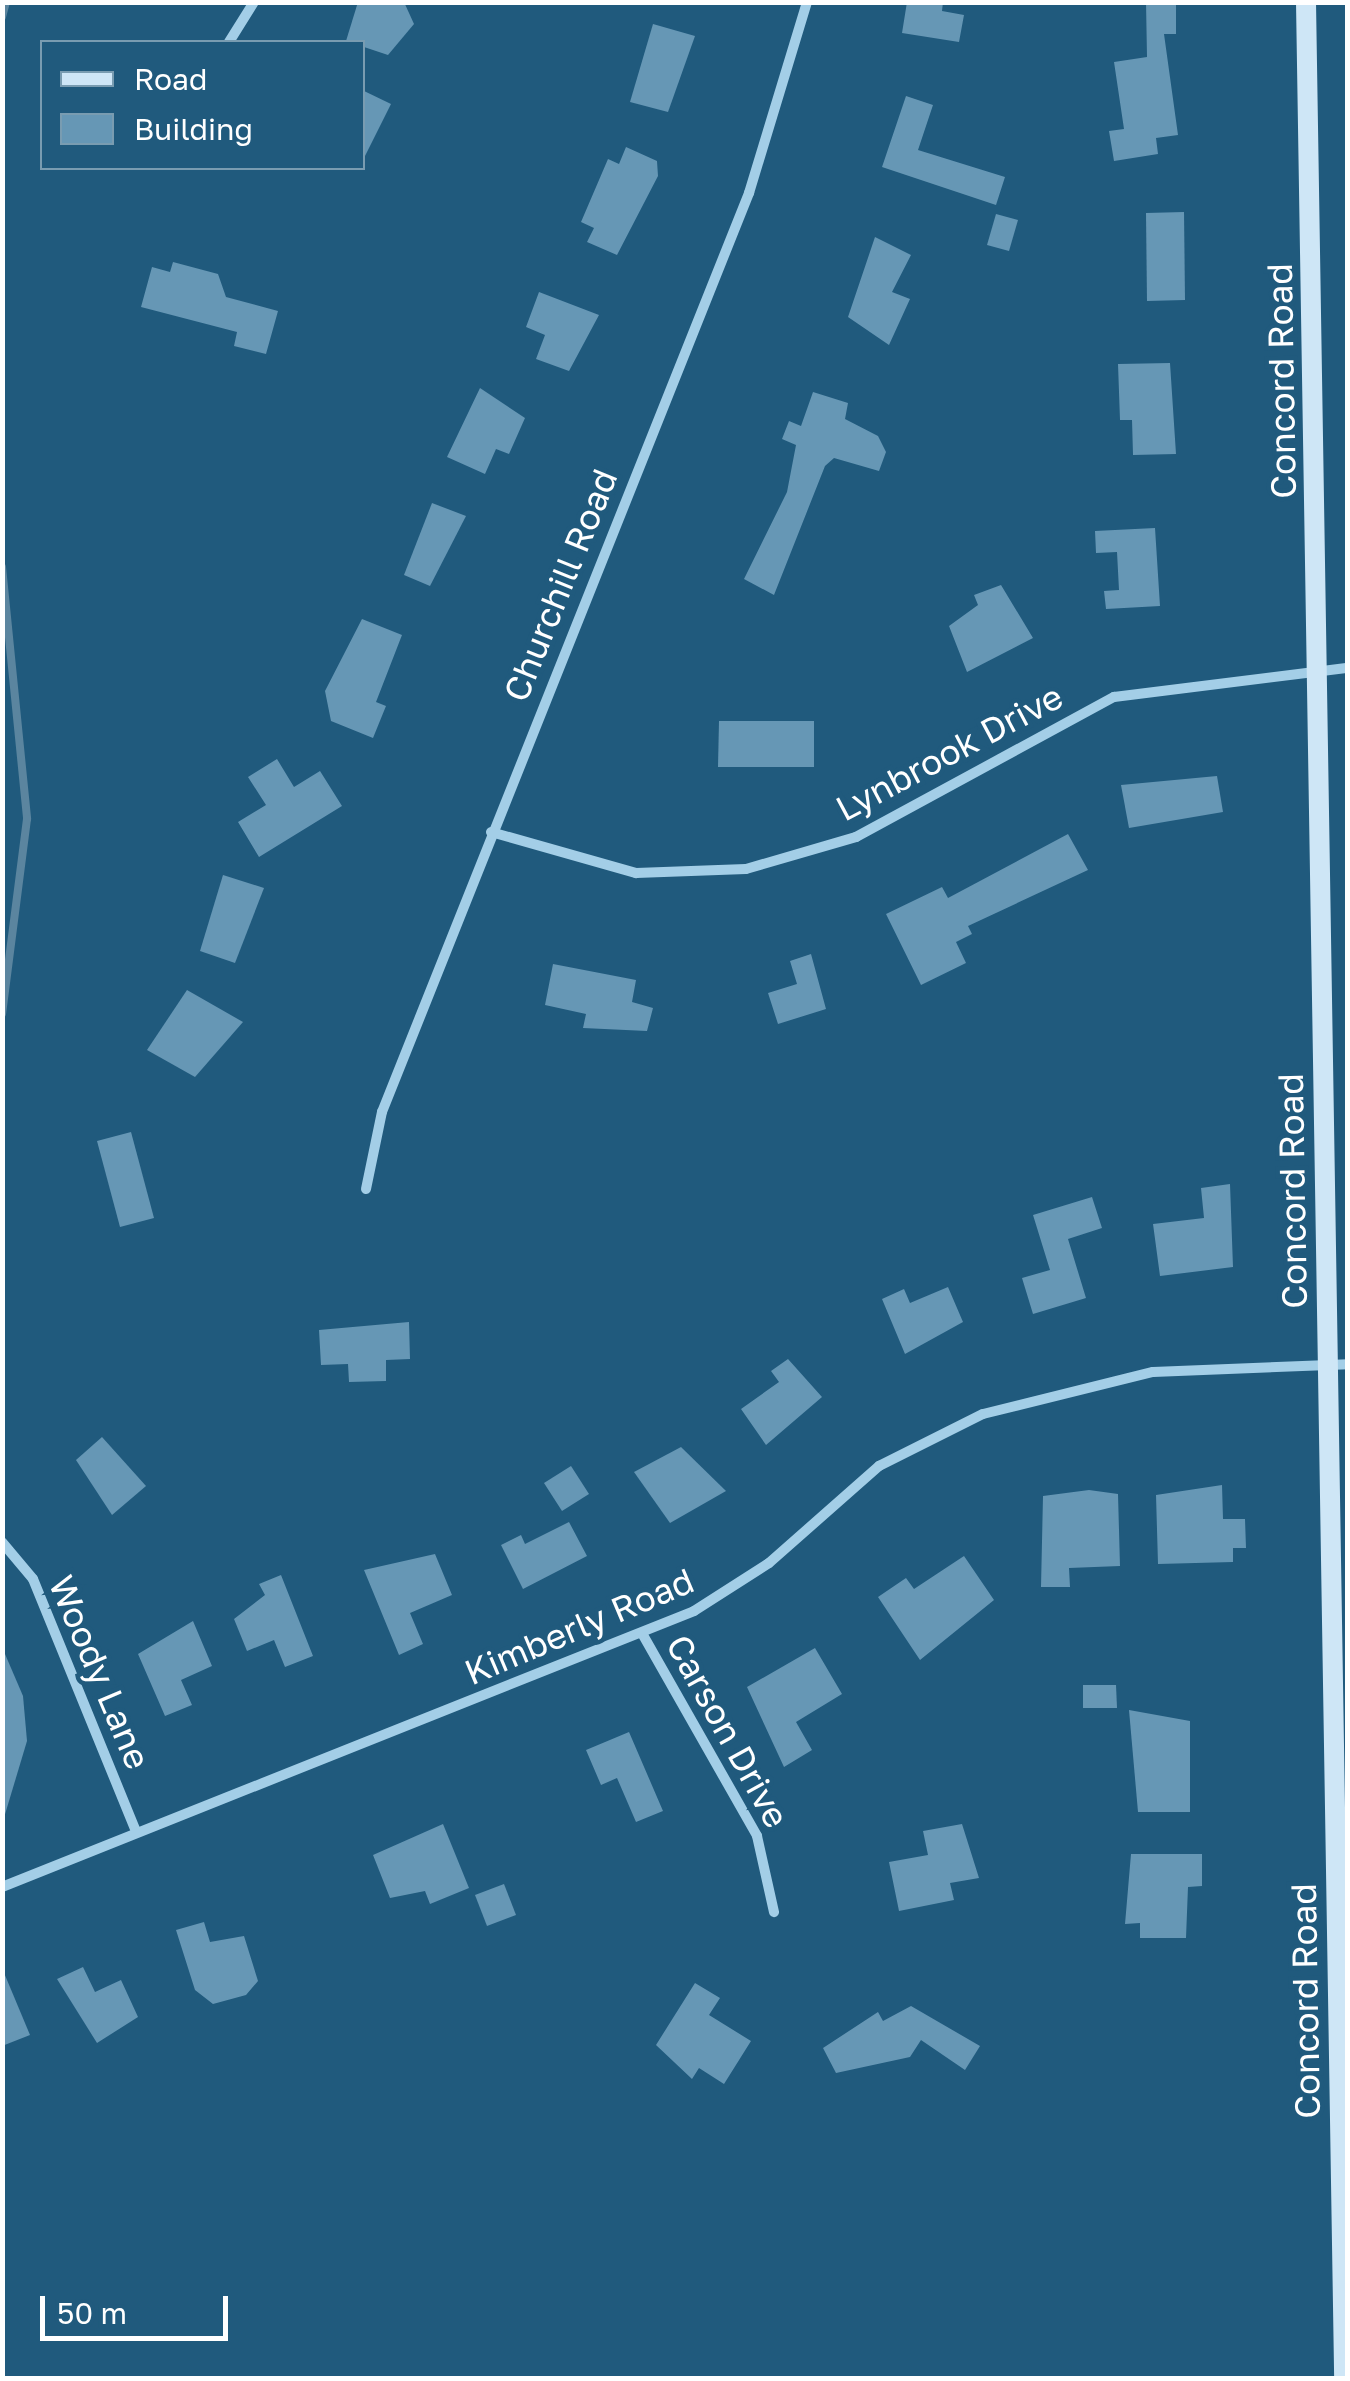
<!DOCTYPE html>
<style>
body{margin:0}
#map{position:relative;width:1350px;height:2381px;overflow:hidden;background:#205a7d;font-family:"Golos Text",sans-serif}
div>[style]{position:absolute}
.stream>*{height:8px;margin:-4px;padding:0 4px;transform-origin:4px;border-radius:4px;background:#5b859f}
.building>*{inset:0;background:#6697b5}
.minor>*{height:10px;margin:-5px;padding:0 5px;transform-origin:5px;border-radius:5px;background:#a3cee7}
.secondary>*{height:20px;margin:-10px;padding:0 10px;transform-origin:10px;border-radius:10px;background:#cee6f6}
span{translate:-50% -50%;white-space:nowrap;text-align:center;line-height:1.15;-webkit-text-stroke:9px #205a7d;paint-order:stroke}
.street-label{font-size:35px;color:#fff}
.frame{position:absolute;inset:0;border:5px solid #fff;pointer-events:none}
.legend{position:absolute;left:40px;top:40px;width:325px;height:130px;box-sizing:border-box;background:#205a7d;border:2px solid #799cb1;margin:0;padding:12px 18px;list-style:none;font-size:30px;color:#fff}
.legend li{display:flex;align-items:center;gap:20px;height:50px}
.legend b{width:50px;border:2px solid #799cb1}
.scale{position:absolute;left:40px;top:2296px;width:188px;height:45px;box-sizing:border-box;border:5px solid #fff;border-top:0;padding-left:12px;font-size:30px;line-height:35px;white-space:nowrap;color:#fff;-webkit-text-stroke:8px #205a7d;paint-order:stroke}
</style>
<div id="map">
<div class="stream">
<i style="left:2px;top:17px;width:16px;rotate:-75deg"></i>
<i style="left:2px;top:567px;width:253px;rotate:84.3deg"></i>
<i style="left:27px;top:819px;width:196px;rotate:97.3deg"></i>
</div>
<div class="building">
<i style="clip-path:polygon(358px 2px,404px 2px,414px 24px,388px 55px,346px 41px)"></i>
<i style="clip-path:polygon(907px 2px,943px 2px,942px 11px,964px 15px,959px 42px,902px 33px)"></i>
<i style="clip-path:polygon(1146px 2px,1176px 2px,1176px 34px,1164px 34px,1178px 135px,1156px 138px,1158px 154px,1114px 161px,1109px 131px,1124px 129px,1114px 62px,1147px 57px)"></i>
<i style="clip-path:polygon(653px 24px,695px 36px,668px 112px,630px 102px)"></i>
<i style="clip-path:polygon(362px 90px,391px 104px,362px 162px)"></i>
<i style="clip-path:polygon(906px 96px,933px 105px,918px 150px,1005px 177px,996px 205px,882px 167px)"></i>
<i style="clip-path:polygon(626px 147px,657px 161px,658px 176px,617px 255px,587px 242px,594px 228px,581px 222px,608px 159px,619px 164px)"></i>
<i style="clip-path:polygon(1184px 212px,1185px 300px,1147px 301px,1146px 213px)"></i>
<i style="clip-path:polygon(996px 214px,1018px 220px,1009px 251px,987px 245px)"></i>
<i style="clip-path:polygon(875px 237px,911px 255px,892px 292px,910px 299px,889px 345px,848px 317px)"></i>
<i style="clip-path:polygon(173px 262px,218px 274px,226px 297px,278px 311px,266px 354px,234px 346px,237px 332px,141px 307px,152px 267px,170px 272px)"></i>
<i style="clip-path:polygon(539px 292px,599px 315px,569px 371px,536px 359px,545px 335px,526px 327px)"></i>
<i style="clip-path:polygon(1170px 363px,1176px 454px,1133px 455px,1132px 420px,1120px 420px,1118px 364px)"></i>
<i style="clip-path:polygon(480px 388px,525px 418px,509px 454px,496px 449px,485px 474px,447px 457px)"></i>
<i style="clip-path:polygon(813px 392px,848px 403px,845px 419px,878px 436px,886px 452px,879px 471px,834px 458px,825px 466px,774px 595px,744px 579px,787px 492px,796px 445px,782px 439px,789px 421px,801px 426px)"></i>
<i style="clip-path:polygon(432px 503px,466px 516px,430px 586px,404px 575px)"></i>
<i style="clip-path:polygon(1155px 528px,1160px 606px,1106px 609px,1104px 591px,1119px 590px,1117px 552px,1096px 553px,1095px 531px)"></i>
<i style="clip-path:polygon(1001px 585px,1033px 638px,967px 672px,949px 626px,978px 605px,974px 595px)"></i>
<i style="clip-path:polygon(362px 619px,402px 635px,376px 702px,386px 706px,373px 738px,331px 721px,325px 691px)"></i>
<i style="clip-path:polygon(719px 721px,814px 721px,814px 767px,718px 767px)"></i>
<i style="clip-path:polygon(277px 759px,294px 787px,320px 771px,342px 806px,259px 857px,238px 822px,266px 805px,248px 777px)"></i>
<i style="clip-path:polygon(1217px 776px,1223px 812px,1129px 828px,1121px 785px)"></i>
<i style="clip-path:polygon(1068px 834px,1088px 870px,968px 926px,972px 934px,956px 942px,966px 963px,921px 985px,886px 914px,942px 887px,948px 898px)"></i>
<i style="clip-path:polygon(223px 875px,264px 888px,235px 963px,200px 951px)"></i>
<i style="clip-path:polygon(811px 954px,826px 1009px,778px 1024px,768px 993px,797px 984px,790px 961px)"></i>
<i style="clip-path:polygon(553px 964px,636px 980px,632px 1002px,653px 1008px,647px 1031px,583px 1028px,586px 1014px,545px 1005px)"></i>
<i style="clip-path:polygon(187px 990px,243px 1022px,195px 1077px,147px 1050px)"></i>
<i style="clip-path:polygon(131px 1132px,154px 1218px,120px 1227px,97px 1141px)"></i>
<i style="clip-path:polygon(1230px 1184px,1233px 1267px,1160px 1276px,1153px 1224px,1204px 1218px,1201px 1188px)"></i>
<i style="clip-path:polygon(1092px 1197px,1102px 1228px,1068px 1239px,1086px 1298px,1033px 1314px,1022px 1278px,1050px 1270px,1033px 1215px)"></i>
<i style="clip-path:polygon(948px 1287px,963px 1322px,905px 1354px,882px 1299px,904px 1289px,910px 1303px)"></i>
<i style="clip-path:polygon(409px 1322px,410px 1359px,386px 1360px,386px 1381px,349px 1382px,348px 1364px,321px 1365px,319px 1330px)"></i>
<i style="clip-path:polygon(788px 1359px,822px 1397px,766px 1445px,741px 1409px,779px 1382px,771px 1371px)"></i>
<i style="clip-path:polygon(102px 1437px,146px 1486px,112px 1515px,76px 1460px)"></i>
<i style="clip-path:polygon(681px 1447px,726px 1491px,670px 1523px,634px 1472px)"></i>
<i style="clip-path:polygon(571px 1466px,589px 1494px,562px 1511px,544px 1483px)"></i>
<i style="clip-path:polygon(1222px 1485px,1223px 1519px,1245px 1519px,1246px 1548px,1233px 1548px,1233px 1562px,1158px 1564px,1156px 1495px)"></i>
<i style="clip-path:polygon(1089px 1490px,1118px 1494px,1120px 1566px,1069px 1568px,1070px 1587px,1041px 1587px,1043px 1496px)"></i>
<i style="clip-path:polygon(569px 1522px,587px 1556px,523px 1589px,501px 1545px,521px 1535px,525px 1544px)"></i>
<i style="clip-path:polygon(435px 1554px,452px 1595px,410px 1613px,423px 1644px,399px 1655px,364px 1570px)"></i>
<i style="clip-path:polygon(964px 1556px,994px 1600px,920px 1660px,878px 1597px,906px 1578px,914px 1589px)"></i>
<i style="clip-path:polygon(281px 1575px,313px 1656px,285px 1667px,274px 1640px,247px 1651px,234px 1619px,265px 1595px,259px 1584px)"></i>
<i style="clip-path:polygon(193px 1621px,212px 1666px,181px 1680px,192px 1705px,165px 1716px,138px 1654px)"></i>
<i style="clip-path:polygon(2px 1647px,23px 1696px,27px 1741px,3px 1821px)"></i>
<i style="clip-path:polygon(815px 1648px,842px 1694px,796px 1722px,812px 1750px,784px 1767px,747px 1687px)"></i>
<i style="clip-path:polygon(1083px 1685px,1116px 1685px,1117px 1708px,1083px 1708px)"></i>
<i style="clip-path:polygon(1129px 1710px,1190px 1721px,1190px 1812px,1138px 1812px)"></i>
<i style="clip-path:polygon(629px 1732px,663px 1811px,636px 1822px,617px 1778px,601px 1785px,586px 1750px)"></i>
<i style="clip-path:polygon(443px 1824px,469px 1888px,430px 1904px,425px 1891px,390px 1898px,373px 1855px)"></i>
<i style="clip-path:polygon(962px 1824px,979px 1878px,950px 1883px,954px 1900px,899px 1911px,889px 1862px,928px 1855px,923px 1831px)"></i>
<i style="clip-path:polygon(1131px 1854px,1202px 1854px,1202px 1886px,1188px 1887px,1186px 1938px,1140px 1938px,1140px 1923px,1125px 1924px)"></i>
<i style="clip-path:polygon(504px 1884px,516px 1915px,487px 1926px,475px 1895px)"></i>
<i style="clip-path:polygon(204px 1922px,210px 1942px,244px 1936px,258px 1981px,246px 1995px,213px 2004px,195px 1990px,176px 1930px)"></i>
<i style="clip-path:polygon(83px 1967px,95px 1992px,121px 1980px,138px 2017px,97px 2043px,57px 1979px)"></i>
<i style="clip-path:polygon(2px 1968px,30px 2035px,2px 2046px)"></i>
<i style="clip-path:polygon(695px 1983px,720px 1998px,709px 2015px,751px 2041px,724px 2084px,699px 2068px,692px 2079px,656px 2045px)"></i>
<i style="clip-path:polygon(911px 2006px,980px 2046px,965px 2070px,921px 2040px,910px 2057px,836px 2073px,823px 2048px,878px 2012px,883px 2021px)"></i>
</div>
<div class="minor">
<i style="left:229px;top:42px;width:47px;rotate:-58deg"></i>
<i style="left:491px;top:832px;width:151px;rotate:15.8deg"></i>
<i style="left:636px;top:873px;width:110px;rotate:-2.1deg"></i>
<i style="left:746px;top:869px;width:115px;rotate:-16.2deg"></i>
<i style="left:856px;top:837px;width:294px;rotate:-28.5deg"></i>
<i style="left:1114px;top:697px;width:236px;rotate:-7.1deg"></i>
<i style="left:366px;top:1189px;width:79px;rotate:-78.3deg"></i>
<i style="left:382px;top:1112px;width:990px;rotate:-68.23deg"></i>
<i style="left:749px;top:193px;width:200px;rotate:-73.1deg"></i>
<i style="left:2px;top:1542px;width:48px;rotate:50deg"></i>
<i style="left:33px;top:1579px;width:272px;rotate:67.8deg"></i>
<i style="left:643px;top:1635px;width:231px;rotate:60.4deg"></i>
<i style="left:757px;top:1836px;width:78px;rotate:77.4deg"></i>
<i style="left:2px;top:1887px;width:745px;rotate:-21.74deg"></i>
<i style="left:694px;top:1611px;width:89px;rotate:-32.6deg"></i>
<i style="left:769px;top:1563px;width:147px;rotate:-41.4deg"></i>
<i style="left:879px;top:1466px;width:116px;rotate:-26.6deg"></i>
<i style="left:983px;top:1414px;width:175px;rotate:-13.9deg"></i>
<i style="left:1153px;top:1372px;width:195px;rotate:-2.3deg"></i>
</div>
<div class="secondary">
<i style="left:1306px;top:2px;width:2376px;rotate:89.08deg"></i>
</div>
<div class="street-label">
<span style="left:1281px;top:381px;rotate:-91deg">Concord Road</span>
<span style="left:560px;top:585px;rotate:-68deg">Churchill Road</span>
<span style="left:949px;top:752px;rotate:-28deg">Lynbrook Drive</span>
<span style="left:1292px;top:1191px;rotate:-91deg">Concord Road</span>
<span style="left:579px;top:1626px;rotate:-23deg">Kimberly Road</span>
<span style="left:100px;top:1672px;rotate:67deg">Woody Lane</span>
<span style="left:728px;top:1731px;rotate:61deg">Carson Drive</span>
<span style="left:1305px;top:2001px;rotate:-91deg">Concord Road</span>
</div>
<div class="frame"></div>
<ul class="legend">
<li><b style="height:12px;background:#cee6f6"></b>Road</li>
<li><b style="height:28px;background:#6697b5"></b>Building</li>
</ul>
<div class="scale">50 m</div>
</div>
